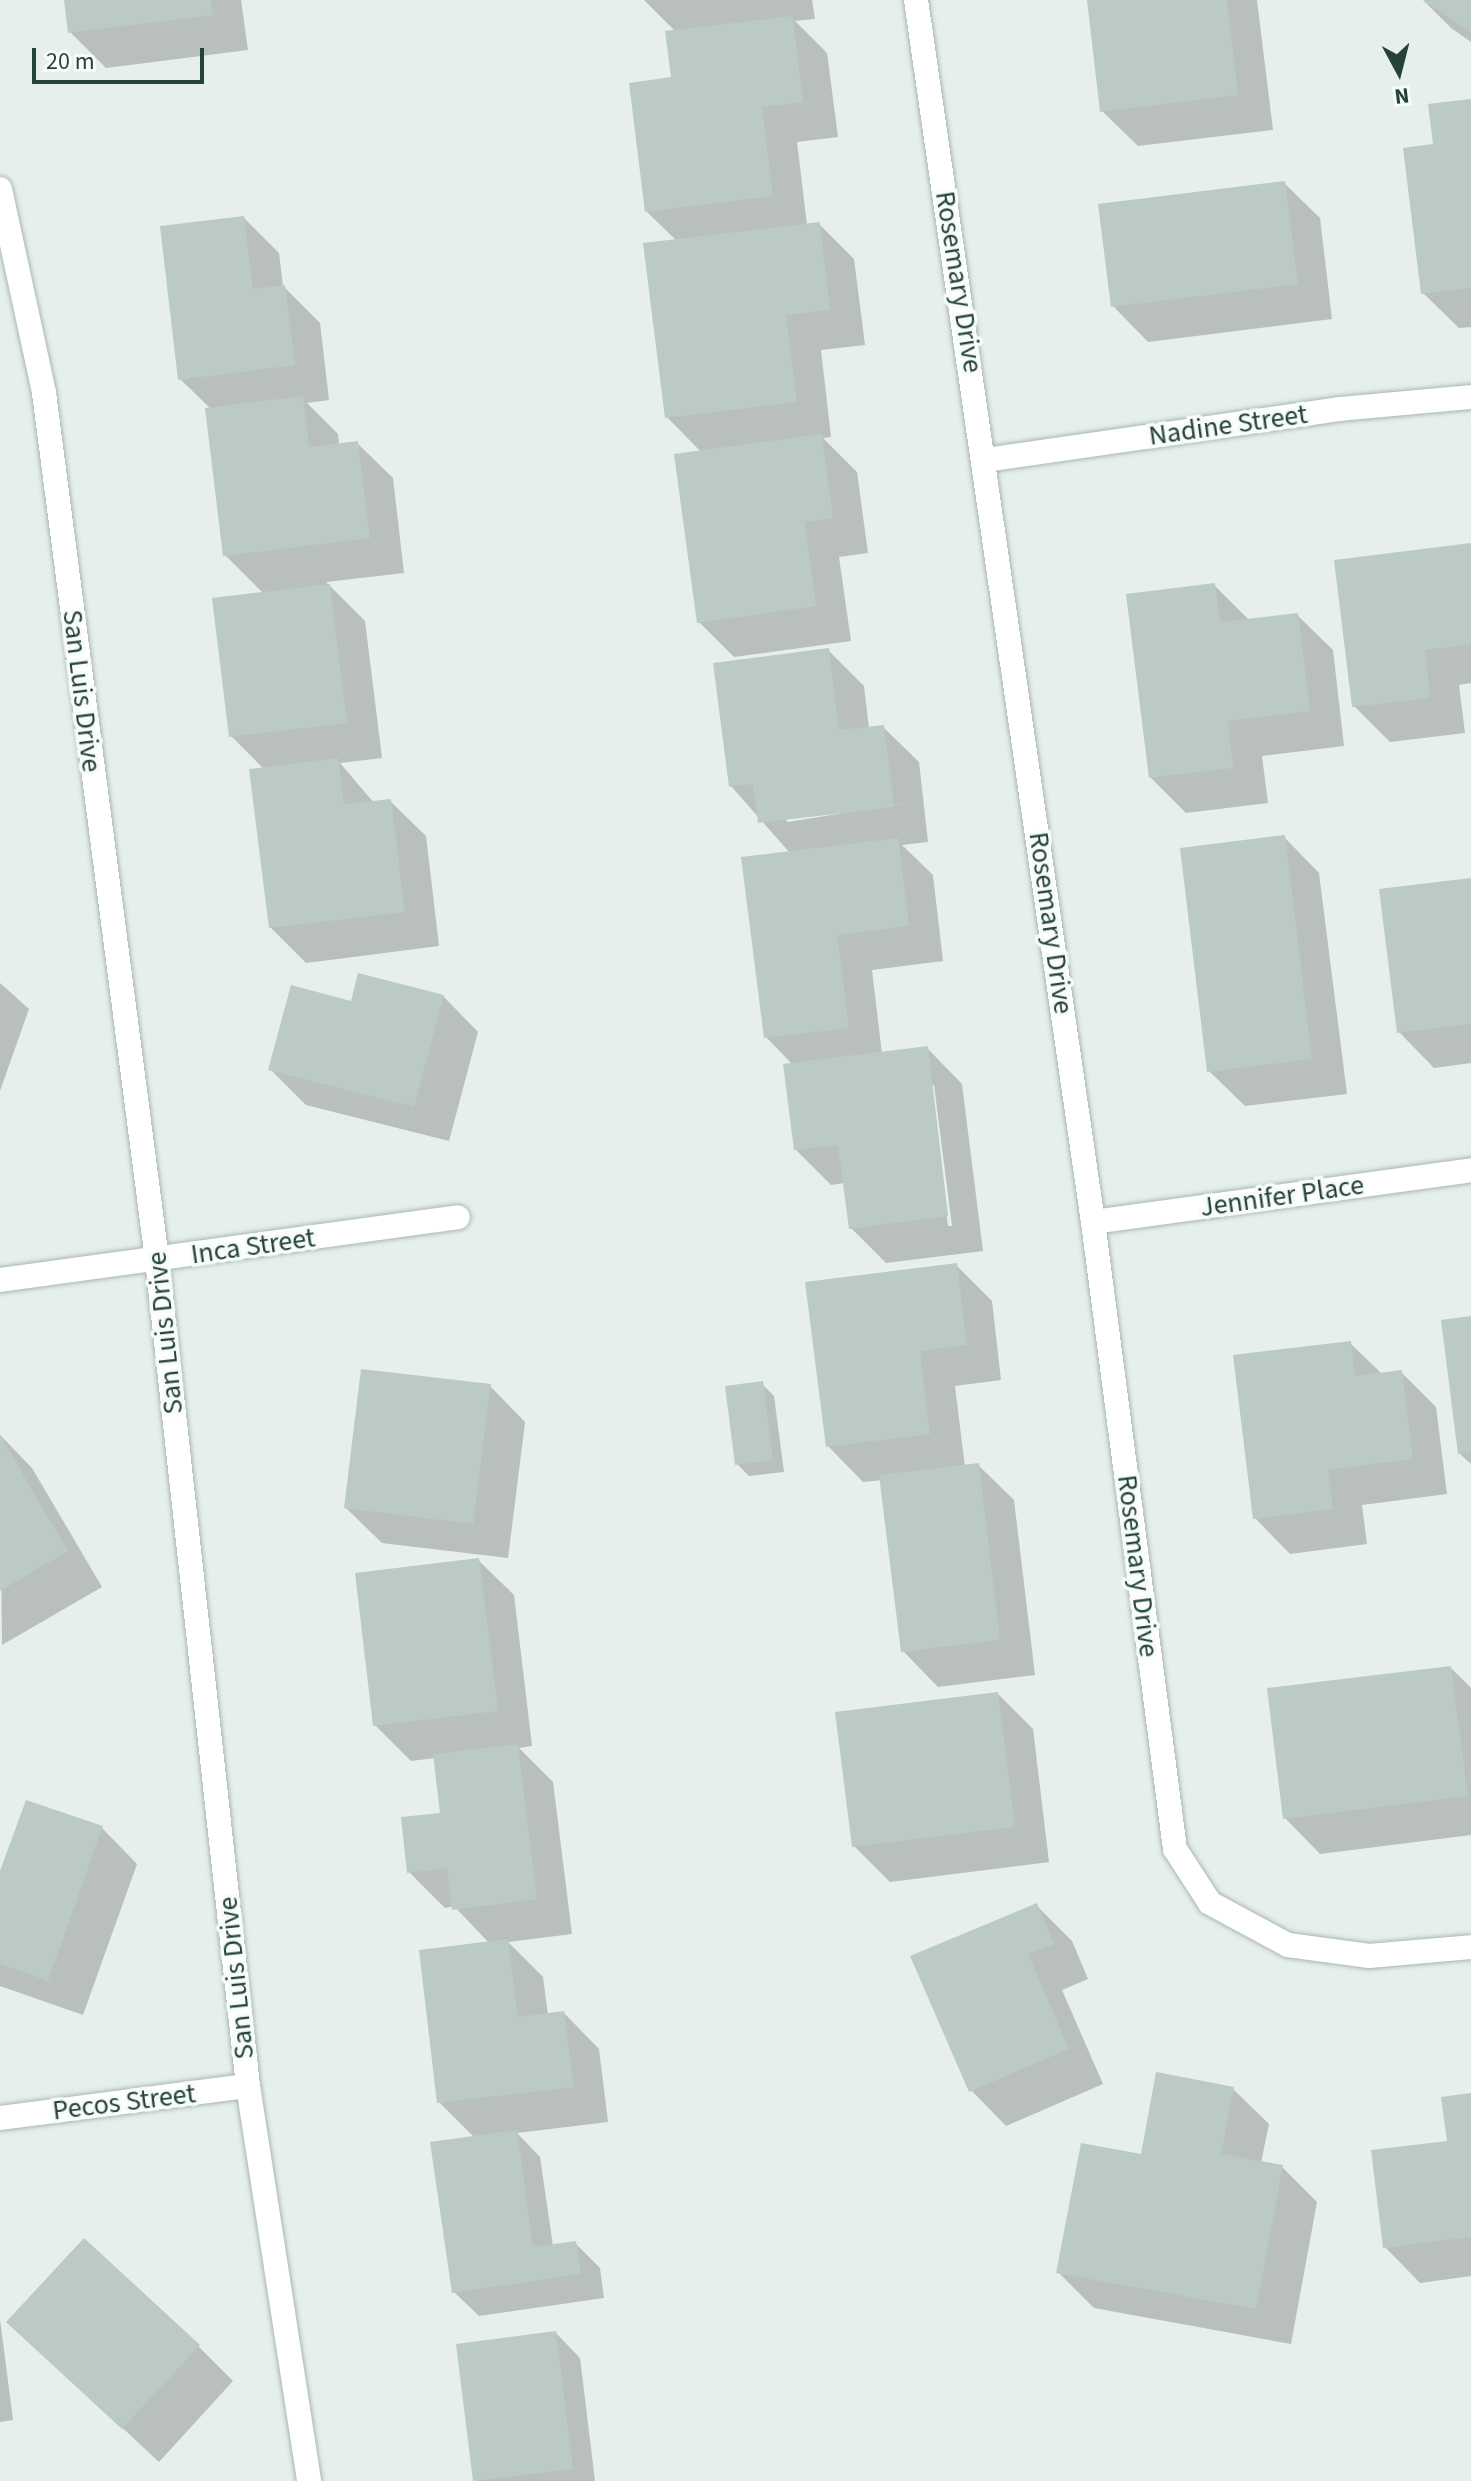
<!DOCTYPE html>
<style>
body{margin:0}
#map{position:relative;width:1471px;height:2481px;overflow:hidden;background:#e6efeb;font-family:"Source Sans 3",sans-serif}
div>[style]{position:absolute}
.shadow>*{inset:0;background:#0003}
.building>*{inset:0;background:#bbcac4}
.roads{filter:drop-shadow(0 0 2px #a8b8b2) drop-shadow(0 0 2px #a8b8b2)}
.minor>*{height:24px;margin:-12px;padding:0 12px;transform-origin:12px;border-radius:12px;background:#fff}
span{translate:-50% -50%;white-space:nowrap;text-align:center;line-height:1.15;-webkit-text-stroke:7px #f7fbf9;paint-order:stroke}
.street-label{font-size:28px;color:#24423a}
.north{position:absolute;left:1359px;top:32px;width:80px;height:80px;-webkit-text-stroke:6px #f7fbf9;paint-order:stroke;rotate:173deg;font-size:22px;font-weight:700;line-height:32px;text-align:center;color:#24423a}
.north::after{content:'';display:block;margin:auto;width:28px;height:36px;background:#24423a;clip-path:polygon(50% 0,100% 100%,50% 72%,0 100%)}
.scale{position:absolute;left:32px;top:48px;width:172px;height:36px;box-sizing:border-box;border:4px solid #24423a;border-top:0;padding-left:10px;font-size:24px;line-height:28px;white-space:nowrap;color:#24423a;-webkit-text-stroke:6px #f7fbf9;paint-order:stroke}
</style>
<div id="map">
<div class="shadow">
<i style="clip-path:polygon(66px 0,241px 0,248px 50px,106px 68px,70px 32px)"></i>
<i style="clip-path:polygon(644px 0,812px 0,815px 19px,795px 21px,827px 53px,838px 137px,797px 142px,807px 225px,819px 224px,854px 259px,865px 345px,821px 350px,831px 437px,823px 438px,857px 472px,868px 553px,839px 557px,851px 641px,734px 657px,699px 622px,702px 453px,667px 417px,677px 241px,646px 211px,673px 79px,676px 32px)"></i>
<i style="clip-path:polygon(1089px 0,1257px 0,1273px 130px,1138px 146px,1102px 111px)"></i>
<i style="clip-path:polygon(1423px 0,1471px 0,1471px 42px,1451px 28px)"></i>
<i style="clip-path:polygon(1471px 101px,1471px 327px,1459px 328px,1423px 293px,1435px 146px)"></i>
<i style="clip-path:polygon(1284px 183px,1320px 218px,1332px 319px,1148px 342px,1113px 306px)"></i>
<i style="clip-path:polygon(244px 218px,279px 253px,283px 286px,320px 323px,329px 400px,307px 403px,338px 434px,339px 445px,357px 443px,393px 478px,404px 573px,326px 582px,365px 621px,382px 758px,340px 763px,374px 803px,390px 801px,426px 836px,439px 946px,306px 963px,270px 927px,264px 769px,231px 736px,264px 594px,225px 555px,211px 409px,180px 379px)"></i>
<i style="clip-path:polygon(1471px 545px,1471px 683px,1459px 685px,1465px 733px,1390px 742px,1354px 706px)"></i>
<i style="clip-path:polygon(1214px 585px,1250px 621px,1297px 615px,1333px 650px,1344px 746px,1262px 756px,1268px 803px,1186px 813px,1150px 777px)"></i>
<i style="clip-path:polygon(evenodd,828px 650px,864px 686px,869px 729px,883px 727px,919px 762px,928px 842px,902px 845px,933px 875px,943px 961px,872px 970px,882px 1054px,927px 1048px,962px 1084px,983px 1251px,886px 1263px,851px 1228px,845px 1183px,831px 1185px,795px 1149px,793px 1065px,766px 1037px,790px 853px,731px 786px,828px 650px,904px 803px,788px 822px,784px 818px,904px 803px,828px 650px,930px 1085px,934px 1085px,952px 1226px,948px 1226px,930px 1085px)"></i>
<i style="clip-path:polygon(1284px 837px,1319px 873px,1347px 1094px,1245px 1106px,1209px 1071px)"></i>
<i style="clip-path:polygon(1471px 880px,1471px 1063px,1434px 1068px,1399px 1032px)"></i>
<i style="clip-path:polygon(0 983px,29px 1009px,0 1091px)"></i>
<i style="clip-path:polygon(443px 996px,478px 1032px,449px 1141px,306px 1105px,270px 1069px,352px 1004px)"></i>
<i style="clip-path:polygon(956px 1265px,992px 1301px,1001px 1380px,955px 1386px,965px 1467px,978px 1465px,1014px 1500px,1035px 1675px,938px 1687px,903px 1651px,882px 1480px,863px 1482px,828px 1446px)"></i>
<i style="clip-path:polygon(1471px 1318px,1471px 1464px,1459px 1453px)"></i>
<i style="clip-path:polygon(1350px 1343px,1382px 1374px,1401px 1372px,1436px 1407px,1447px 1494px,1362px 1505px,1367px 1544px,1290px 1554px,1255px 1518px)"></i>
<i style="clip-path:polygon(762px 1384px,774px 1396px,784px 1472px,749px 1476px,737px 1464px)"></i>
<i style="clip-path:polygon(490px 1386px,525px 1422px,508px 1558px,382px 1543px,346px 1508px)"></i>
<i style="clip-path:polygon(0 1435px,32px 1468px,102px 1587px,2px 1645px)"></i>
<i style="clip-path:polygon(478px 1560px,514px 1595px,532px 1746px,519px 1748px,553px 1782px,572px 1934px,508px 1942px,543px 1977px,548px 2015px,564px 2013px,599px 2049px,608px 2122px,517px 2133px,540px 2157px,553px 2246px,575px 2243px,600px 2268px,604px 2298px,479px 2316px,454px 2292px,475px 2138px,439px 2102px,489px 1943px,454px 1906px,445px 1908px,409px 1872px,443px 1814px,436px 1758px,411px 1761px,375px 1725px)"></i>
<i style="clip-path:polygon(1451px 1668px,1471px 1688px,1471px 1835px,1320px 1854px,1285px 1818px)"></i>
<i style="clip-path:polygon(998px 1694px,1033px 1729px,1049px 1862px,890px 1882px,854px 1846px)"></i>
<i style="clip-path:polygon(102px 1828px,137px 1864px,83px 2015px,0 1986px,0 1877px)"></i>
<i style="clip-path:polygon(1036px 1905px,1072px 1941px,1088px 1979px,1062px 1990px,1103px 2084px,1006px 2126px,971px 2090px)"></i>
<i style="clip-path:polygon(1233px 2089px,1269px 2124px,1261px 2163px,1282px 2167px,1317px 2202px,1291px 2344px,1094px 2308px,1058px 2272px,1143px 2157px)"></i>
<i style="clip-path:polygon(1471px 2095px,1471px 2276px,1420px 2283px,1385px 2247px,1449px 2143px)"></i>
<i style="clip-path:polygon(0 2319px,13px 2420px,0 2422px)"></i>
<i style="clip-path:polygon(9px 2322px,198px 2346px,233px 2381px,159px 2462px)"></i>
<i style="clip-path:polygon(556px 2333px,580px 2358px,595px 2481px,476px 2481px)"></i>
</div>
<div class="building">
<i style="clip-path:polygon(64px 0,211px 0,213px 15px,68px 33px)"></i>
<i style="clip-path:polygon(1087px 0,1227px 0,1238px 95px,1100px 112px)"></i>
<i style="clip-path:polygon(1423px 0,1471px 0,1471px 32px)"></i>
<i style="clip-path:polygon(793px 16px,803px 102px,762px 107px,773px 196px,645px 212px,629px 83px,671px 77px,665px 31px)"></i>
<i style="clip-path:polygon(1471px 99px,1471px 288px,1421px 294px,1403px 148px,1433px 144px,1428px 104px)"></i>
<i style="clip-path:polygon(1285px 181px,1298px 284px,1111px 307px,1098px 204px)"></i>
<i style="clip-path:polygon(244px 216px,253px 289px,285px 285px,295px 365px,178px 380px,160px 226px)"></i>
<i style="clip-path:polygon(820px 222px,830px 310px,786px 315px,797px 402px,665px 418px,643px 243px)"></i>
<i style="clip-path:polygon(303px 396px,309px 447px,358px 441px,370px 538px,223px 556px,205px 408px)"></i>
<i style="clip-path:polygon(822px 434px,833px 518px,805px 522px,816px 606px,697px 623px,674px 454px)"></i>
<i style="clip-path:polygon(1471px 543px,1471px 644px,1425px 650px,1430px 698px,1352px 707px,1334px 560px)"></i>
<i style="clip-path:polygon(1215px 583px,1220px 622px,1298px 613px,1310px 711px,1228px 721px,1233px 768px,1149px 778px,1126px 594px)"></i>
<i style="clip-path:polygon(330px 584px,347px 723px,229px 737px,212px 598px)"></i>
<i style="clip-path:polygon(829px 648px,839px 730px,884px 725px,894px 807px,758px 823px,753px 784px,729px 787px,713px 663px)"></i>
<i style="clip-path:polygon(338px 758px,344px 804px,391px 799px,405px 912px,269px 928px,249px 769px)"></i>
<i style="clip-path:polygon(1285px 835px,1312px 1059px,1207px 1072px,1180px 848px)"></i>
<i style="clip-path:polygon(898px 838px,909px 926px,837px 935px,849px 1028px,764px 1038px,741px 857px)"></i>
<i style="clip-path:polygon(1471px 878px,1471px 1024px,1397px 1033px,1379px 889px)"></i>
<i style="clip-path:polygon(358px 973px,444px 995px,414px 1107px,268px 1070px,291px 985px,351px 1001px)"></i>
<i style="clip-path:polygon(928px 1046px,948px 1216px,849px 1229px,838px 1145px,794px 1150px,783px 1064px)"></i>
<i style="clip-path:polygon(957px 1263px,967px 1345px,920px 1351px,930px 1434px,826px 1447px,805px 1282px)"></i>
<i style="clip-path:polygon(1471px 1316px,1471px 1452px,1458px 1454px,1441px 1320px)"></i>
<i style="clip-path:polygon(1351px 1341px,1355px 1376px,1402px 1370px,1413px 1459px,1328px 1470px,1333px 1509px,1253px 1519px,1233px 1355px)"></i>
<i style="clip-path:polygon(361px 1369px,491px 1384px,473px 1524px,344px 1508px)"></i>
<i style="clip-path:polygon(763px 1381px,773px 1460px,735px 1465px,725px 1386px)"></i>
<i style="clip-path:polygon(0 1435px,68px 1551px,0 1591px)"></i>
<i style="clip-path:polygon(979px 1463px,1000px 1640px,901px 1652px,879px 1475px)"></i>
<i style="clip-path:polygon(479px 1558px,498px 1711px,373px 1726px,355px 1573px)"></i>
<i style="clip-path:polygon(1451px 1666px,1468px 1796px,1283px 1819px,1267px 1688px)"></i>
<i style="clip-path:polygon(998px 1692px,1015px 1827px,852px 1847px,835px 1712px)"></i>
<i style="clip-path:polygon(518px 1744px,537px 1899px,452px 1910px,447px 1868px,407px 1873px,401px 1817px,440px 1813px,433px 1754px)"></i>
<i style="clip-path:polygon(26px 1800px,103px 1826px,48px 1981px,0 1964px,0 1871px)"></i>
<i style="clip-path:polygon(1037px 1903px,1054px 1944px,1028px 1954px,1069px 2049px,969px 2092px,910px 1956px)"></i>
<i style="clip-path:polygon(508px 1939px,518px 2017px,564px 2011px,574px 2087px,437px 2103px,419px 1950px)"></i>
<i style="clip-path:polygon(1156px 2072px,1234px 2087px,1221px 2154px,1283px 2165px,1256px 2309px,1056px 2273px,1081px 2143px,1141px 2154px)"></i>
<i style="clip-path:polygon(1471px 2093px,1471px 2237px,1383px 2248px,1371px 2150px,1447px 2141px,1441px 2097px)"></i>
<i style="clip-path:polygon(517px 2130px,533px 2247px,576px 2241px,581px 2274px,452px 2293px,430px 2142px)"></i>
<i style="clip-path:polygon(84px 2238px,200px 2345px,122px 2429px,6px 2322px)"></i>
<i style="clip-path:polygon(556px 2331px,573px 2469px,473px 2481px,456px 2344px)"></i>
</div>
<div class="roads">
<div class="minor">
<i style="left:916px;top:0;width:1235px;rotate:81.76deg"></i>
<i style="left:1093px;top:1222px;width:632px;rotate:82.55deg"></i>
<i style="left:1175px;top:1849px;width:64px;rotate:57.1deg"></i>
<i style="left:1210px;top:1903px;width:89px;rotate:28.3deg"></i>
<i style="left:1288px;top:1945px;width:82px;rotate:7.7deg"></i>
<i style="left:1369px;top:1956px;width:102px;rotate:-5deg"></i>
<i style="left:0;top:189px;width:209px;rotate:77.8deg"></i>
<i style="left:44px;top:393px;width:874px;rotate:82.57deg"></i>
<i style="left:157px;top:1260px;width:831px;rotate:83.71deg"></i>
<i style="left:248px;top:2086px;width:400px;rotate:81.2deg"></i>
<i style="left:986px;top:460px;width:357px;rotate:-8.2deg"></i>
<i style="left:1339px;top:409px;width:133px;rotate:-5.2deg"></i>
<i style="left:1093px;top:1222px;width:382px;rotate:-7.8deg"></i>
<i style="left:0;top:1280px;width:462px;rotate:-7.8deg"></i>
<i style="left:0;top:2118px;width:250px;rotate:-7.4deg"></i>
</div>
</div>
<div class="street-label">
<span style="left:959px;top:282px;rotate:81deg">Rosemary Drive</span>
<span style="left:1228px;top:425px;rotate:-8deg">Nadine Street</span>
<span style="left:82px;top:691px;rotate:83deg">San Luis Drive</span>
<span style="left:1051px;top:923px;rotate:82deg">Rosemary Drive</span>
<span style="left:1282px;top:1196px;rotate:-8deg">Jennifer Place</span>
<span style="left:253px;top:1246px;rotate:-8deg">Inca Street</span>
<span style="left:165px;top:1333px;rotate:-96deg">San Luis Drive</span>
<span style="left:1138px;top:1566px;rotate:83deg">Rosemary Drive</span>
<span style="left:236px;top:1978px;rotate:-96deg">San Luis Drive</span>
<span style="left:124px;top:2102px;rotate:-7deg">Pecos Street</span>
</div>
<div class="north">N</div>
<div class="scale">20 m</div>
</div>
